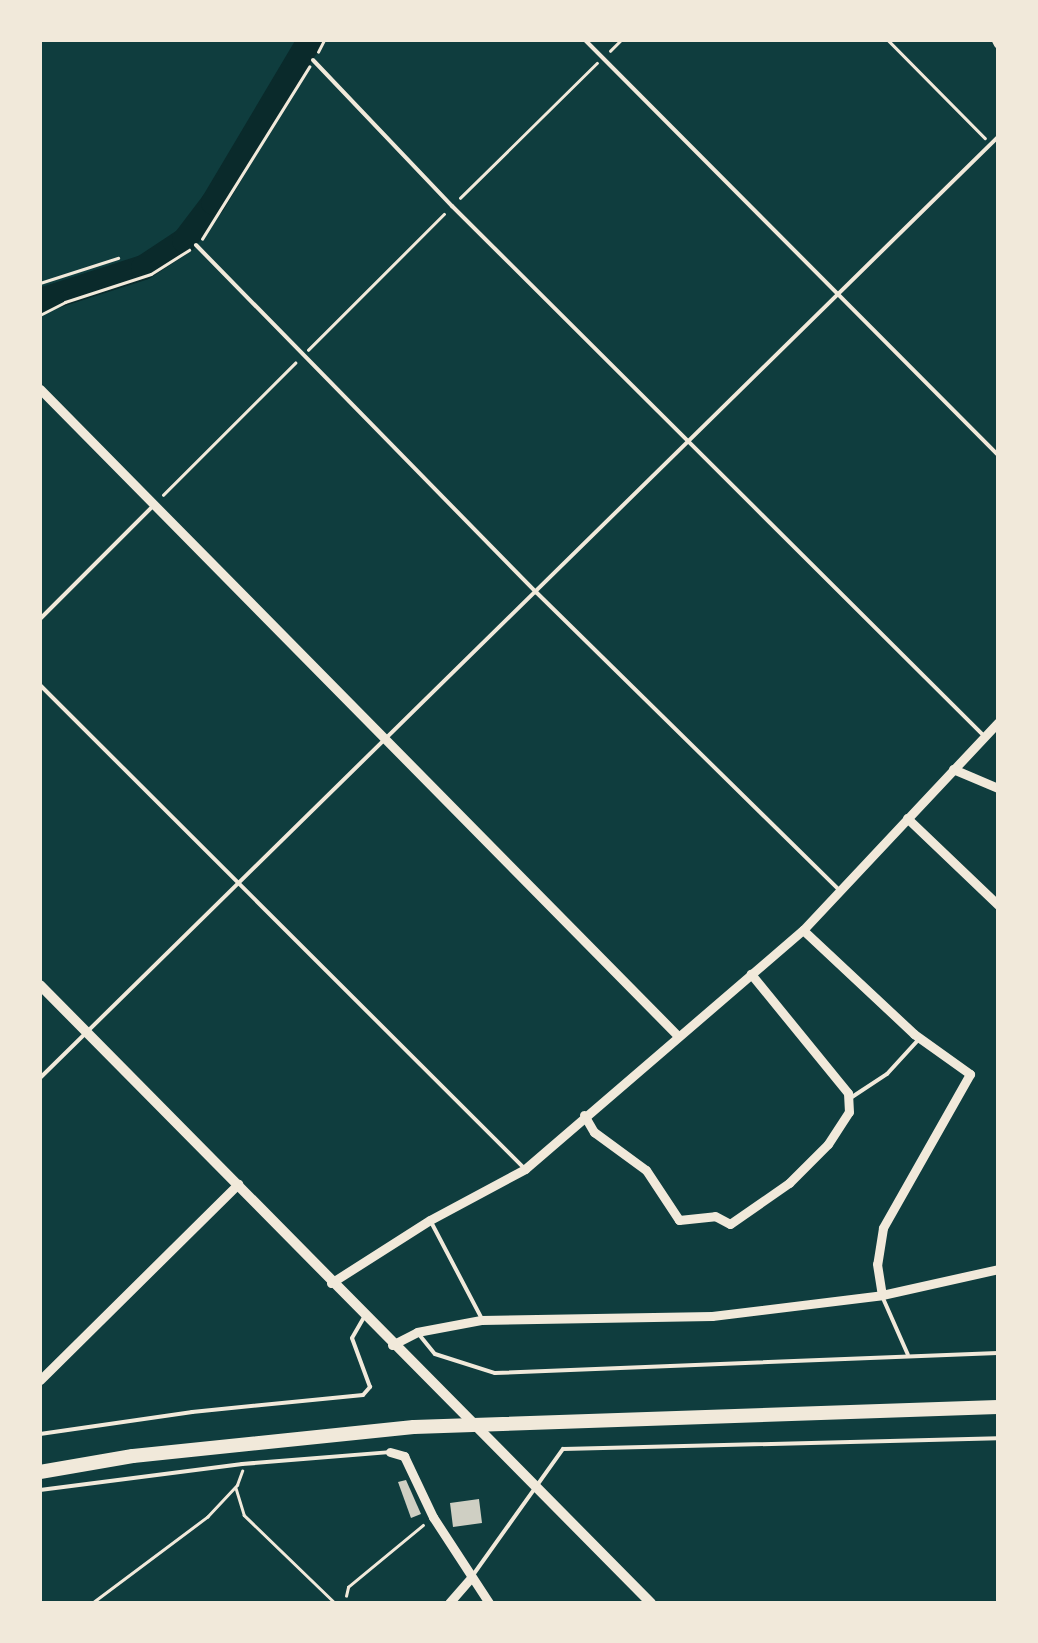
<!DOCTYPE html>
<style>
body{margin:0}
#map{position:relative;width:1038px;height:1643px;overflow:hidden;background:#0f3d3e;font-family:"Golos Text",sans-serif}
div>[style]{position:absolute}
.river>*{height:25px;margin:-12.5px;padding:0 12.5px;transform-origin:12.5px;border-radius:12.5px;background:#0a2a2b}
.building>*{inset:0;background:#cfcfc3}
.path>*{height:2.5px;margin:-1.25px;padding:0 1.25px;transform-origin:1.25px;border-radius:1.25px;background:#f1e9da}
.service>*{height:4px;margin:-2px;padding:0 2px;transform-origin:2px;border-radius:2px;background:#f1e9da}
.minor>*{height:9px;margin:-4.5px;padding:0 4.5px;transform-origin:4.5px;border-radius:4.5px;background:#f1e9da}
.tertiary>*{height:10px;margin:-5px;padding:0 5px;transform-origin:5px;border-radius:5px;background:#f1e9da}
.trunk>*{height:14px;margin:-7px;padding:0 7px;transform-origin:7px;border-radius:7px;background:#f1e9da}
span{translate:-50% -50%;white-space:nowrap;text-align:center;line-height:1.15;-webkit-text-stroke:8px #f1e9da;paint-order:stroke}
.frame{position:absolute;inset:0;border:42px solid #f1e9da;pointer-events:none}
</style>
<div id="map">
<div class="river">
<i style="left:40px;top:300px;width:108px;rotate:-17.8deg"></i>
<i style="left:143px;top:267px;width:49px;rotate:-33.4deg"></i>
<i style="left:184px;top:240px;width:48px;rotate:-52.7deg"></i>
<i style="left:213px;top:202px;width:188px;rotate:-59.3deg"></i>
</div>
<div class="building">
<i style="clip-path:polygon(406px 1480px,421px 1514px,411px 1518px,398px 1482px)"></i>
<i style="clip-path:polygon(479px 1499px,482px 1523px,453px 1527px,450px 1503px)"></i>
</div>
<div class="path">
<i style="left:888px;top:40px;width:138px;rotate:45.3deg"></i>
<i style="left:610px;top:51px;width:16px;rotate:-45deg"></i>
<i style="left:318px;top:52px;width:13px;rotate:-63deg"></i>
<i style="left:460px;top:198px;width:192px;rotate:-44.6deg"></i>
<i style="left:202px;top:239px;width:203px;rotate:-58.1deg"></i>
<i style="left:40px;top:283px;width:82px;rotate:-17.8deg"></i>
<i style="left:40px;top:315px;width:28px;rotate:-27deg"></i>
<i style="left:65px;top:302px;width:90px;rotate:-18deg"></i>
<i style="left:151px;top:274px;width:45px;rotate:-32.3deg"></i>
<i style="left:308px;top:350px;width:192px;rotate:-45deg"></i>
<i style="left:163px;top:495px;width:187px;rotate:-45deg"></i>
<i style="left:236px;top:1488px;width:28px;rotate:73deg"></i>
<i style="left:244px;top:1515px;width:127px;rotate:44deg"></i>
<i style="left:346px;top:1596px;width:9px;rotate:-77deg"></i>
<i style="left:348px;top:1587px;width:97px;rotate:-39.6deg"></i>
<i style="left:92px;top:1603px;width:144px;rotate:-36.8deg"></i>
<i style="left:207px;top:1517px;width:44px;rotate:-46.8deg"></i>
<i style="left:237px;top:1485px;width:15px;rotate:-70deg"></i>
</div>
<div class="service">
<i style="left:585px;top:40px;width:585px;rotate:45.14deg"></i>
<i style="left:313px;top:60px;width:202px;rotate:46.4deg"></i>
<i style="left:452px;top:206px;width:748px;rotate:44.89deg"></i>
<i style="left:196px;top:245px;width:487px;rotate:45.6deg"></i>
<i style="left:537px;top:593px;width:425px;rotate:44.5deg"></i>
<i style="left:40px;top:619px;width:160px;rotate:-45deg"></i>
<i style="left:40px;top:685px;width:685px;rotate:44.94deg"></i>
<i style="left:40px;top:1078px;width:1343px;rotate:-44.49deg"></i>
<i style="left:852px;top:1097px;width:42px;rotate:-33.3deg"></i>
<i style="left:887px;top:1074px;width:47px;rotate:-47.6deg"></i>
<i style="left:430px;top:1220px;width:110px;rotate:62.3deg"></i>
<i style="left:882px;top:1296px;width:64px;rotate:66.2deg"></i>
<i style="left:417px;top:1332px;width:28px;rotate:51deg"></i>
<i style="left:435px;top:1354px;width:63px;rotate:17.6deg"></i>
<i style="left:495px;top:1373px;width:503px;rotate:-2.28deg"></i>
<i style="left:40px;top:1434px;width:154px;rotate:-8.2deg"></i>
<i style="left:192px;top:1412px;width:172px;rotate:-5.7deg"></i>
<i style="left:363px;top:1395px;width:11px;rotate:-49deg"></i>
<i style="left:370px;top:1387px;width:52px;rotate:-110.2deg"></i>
<i style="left:352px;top:1338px;width:24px;rotate:-60deg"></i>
<i style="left:40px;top:1490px;width:204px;rotate:-7.3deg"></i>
<i style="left:242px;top:1464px;width:148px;rotate:-4.6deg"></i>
<i style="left:473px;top:1575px;width:155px;rotate:-54.5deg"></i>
<i style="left:563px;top:1449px;width:435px;rotate:-1.4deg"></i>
<i style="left:348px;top:1603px;width:8px"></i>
</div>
<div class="minor">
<i style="left:996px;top:40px;width:4px;rotate:63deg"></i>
<i style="left:40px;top:389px;width:907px;rotate:45.4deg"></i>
<i style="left:953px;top:769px;width:49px;rotate:22.9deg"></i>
<i style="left:907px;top:818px;width:126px;rotate:43.7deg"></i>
<i style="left:803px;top:930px;width:152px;rotate:43.1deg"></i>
<i style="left:914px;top:1034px;width:69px;rotate:35.5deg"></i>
<i style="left:970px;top:1074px;width:177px;rotate:119.5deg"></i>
<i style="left:883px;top:1228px;width:36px;rotate:99deg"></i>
<i style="left:877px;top:1264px;width:31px;rotate:81deg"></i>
<i style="left:584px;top:1115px;width:20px;rotate:60deg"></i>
<i style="left:594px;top:1132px;width:64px;rotate:36.2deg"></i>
<i style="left:646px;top:1170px;width:60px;rotate:56.6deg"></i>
<i style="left:679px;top:1220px;width:36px;rotate:-6deg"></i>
<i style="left:715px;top:1216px;width:17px;rotate:28deg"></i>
<i style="left:730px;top:1224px;width:72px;rotate:-34.8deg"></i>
<i style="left:789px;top:1183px;width:55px;rotate:-45deg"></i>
<i style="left:828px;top:1144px;width:38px;rotate:-57deg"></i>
<i style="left:849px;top:1112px;width:19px;rotate:-93deg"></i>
<i style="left:848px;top:1093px;width:154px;rotate:-129.2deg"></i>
<i style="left:331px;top:1283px;width:117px;rotate:-32.5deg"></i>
<i style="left:430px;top:1220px;width:108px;rotate:-28.2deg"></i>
<i style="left:525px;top:1169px;width:367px;rotate:-40.7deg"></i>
<i style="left:803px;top:930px;width:285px;rotate:-46.8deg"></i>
<i style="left:392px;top:1345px;width:28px;rotate:-27deg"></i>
<i style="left:417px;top:1332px;width:65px;rotate:-10.6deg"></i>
<i style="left:481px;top:1320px;width:231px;rotate:-1deg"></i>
<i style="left:712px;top:1316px;width:171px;rotate:-7deg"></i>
<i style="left:882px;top:1295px;width:119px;rotate:-12.6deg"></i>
<i style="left:40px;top:1380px;width:279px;rotate:-44.7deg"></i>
<i style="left:390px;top:1452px;width:15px;rotate:16deg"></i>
<i style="left:404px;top:1456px;width:68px;rotate:64.6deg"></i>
<i style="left:433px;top:1517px;width:103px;rotate:56.9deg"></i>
<i style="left:449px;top:1603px;width:33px;rotate:-49deg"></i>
</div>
<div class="tertiary">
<i style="left:40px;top:985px;width:869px;rotate:45.33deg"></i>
</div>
<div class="trunk">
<i style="left:40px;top:1472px;width:94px;rotate:-9.8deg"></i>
<i style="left:133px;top:1456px;width:282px;rotate:-5.9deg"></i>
<i style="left:414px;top:1427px;width:584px;rotate:-1.96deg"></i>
</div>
<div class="frame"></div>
</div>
